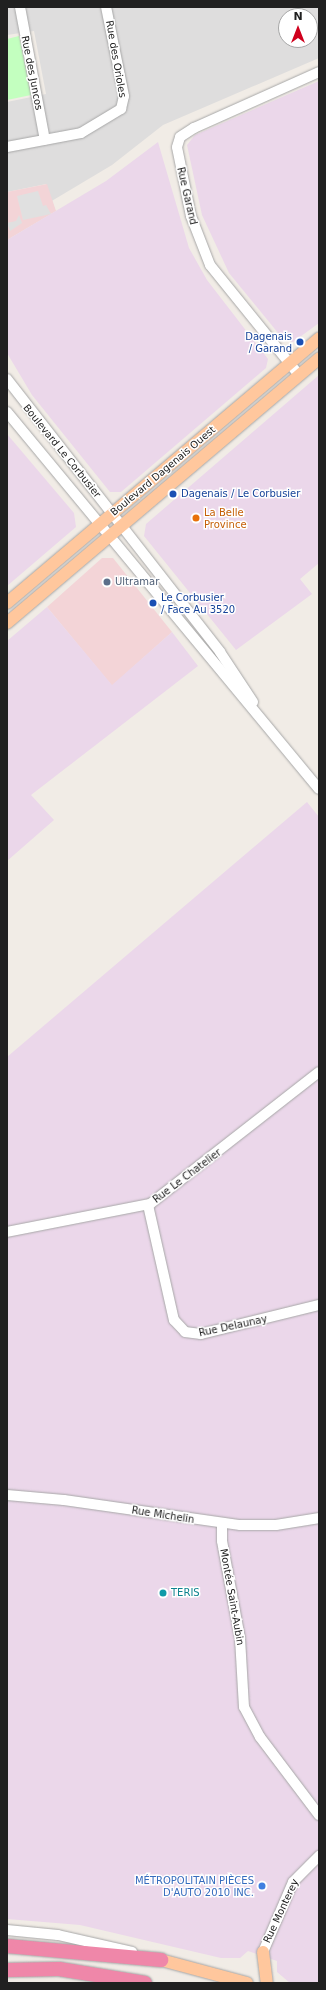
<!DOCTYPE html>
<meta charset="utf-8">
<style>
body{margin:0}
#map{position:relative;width:326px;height:1990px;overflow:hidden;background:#f1ece6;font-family:"DejaVu Sans",sans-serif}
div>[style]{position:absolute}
.residential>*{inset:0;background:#dedddd}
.commercial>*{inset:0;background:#f3d4d7}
.industrial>*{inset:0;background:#ebd7ea}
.park>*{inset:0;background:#c3ffbf}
.parking>*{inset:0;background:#e0e0e0}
.roads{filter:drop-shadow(0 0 1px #a7a7a7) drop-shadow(0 0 1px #a7a7a7)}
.minor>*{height:10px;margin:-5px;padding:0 5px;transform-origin:5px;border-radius:5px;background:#fff}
.major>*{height:12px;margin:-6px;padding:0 6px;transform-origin:6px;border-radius:6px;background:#ffc79d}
.highway>*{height:14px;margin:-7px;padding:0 7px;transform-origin:7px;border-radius:7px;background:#ef87a9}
.dots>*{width:11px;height:11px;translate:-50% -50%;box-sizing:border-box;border:2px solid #fff;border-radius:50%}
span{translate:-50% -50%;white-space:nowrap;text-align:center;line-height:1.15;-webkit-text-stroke:3px #fff;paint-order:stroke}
.street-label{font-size:10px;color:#202020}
.transit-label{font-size:10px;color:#164399}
.right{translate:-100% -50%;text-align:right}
.left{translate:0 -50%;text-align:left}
.food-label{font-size:10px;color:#c56008}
.service-label{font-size:10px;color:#4e5e75}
.culture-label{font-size:10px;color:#0d838f}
.shop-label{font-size:10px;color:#366cbe}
.frame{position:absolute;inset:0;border:8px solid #202020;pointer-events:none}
.north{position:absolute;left:278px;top:8px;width:40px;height:40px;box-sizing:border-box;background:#fff;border:1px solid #a6a6a6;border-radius:50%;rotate:0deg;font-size:11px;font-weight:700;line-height:16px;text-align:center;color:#202020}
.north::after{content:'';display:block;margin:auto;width:14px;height:18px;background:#d0001d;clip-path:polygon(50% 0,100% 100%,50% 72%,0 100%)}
</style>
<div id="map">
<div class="residential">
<i style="clip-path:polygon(evenodd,7px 7px,319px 7px,319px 58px,163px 125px,112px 165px,50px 202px,46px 184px,7px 192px,7px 102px,46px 94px,34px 31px,7px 35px,7px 7px,286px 16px,310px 16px,310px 40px,286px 40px,286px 16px)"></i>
</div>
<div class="commercial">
<i style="clip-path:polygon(47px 184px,56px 211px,7px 240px,7px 192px)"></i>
<i style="clip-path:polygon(102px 558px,113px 558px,172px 632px,112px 686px,47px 607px)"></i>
</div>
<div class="industrial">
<i style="clip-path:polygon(319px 81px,319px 323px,293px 342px,283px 339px,229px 273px,202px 215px,187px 145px,195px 135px)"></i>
<i style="clip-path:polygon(158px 142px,189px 248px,207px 280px,268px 359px,266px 368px,121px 492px,110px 492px,32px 395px,7px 353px,7px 240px,106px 181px)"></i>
<i style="clip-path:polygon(319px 375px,319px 563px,300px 579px,312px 594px,236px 650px,144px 536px,146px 524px)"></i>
<i style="clip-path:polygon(7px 434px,74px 513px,76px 527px,7px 586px)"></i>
<i style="clip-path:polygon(47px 607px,112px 685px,172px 632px,198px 666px,31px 795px,54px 820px,7px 861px,7px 641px)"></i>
<i style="clip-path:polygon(307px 802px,319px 817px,319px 1983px,290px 1983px,277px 1972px,277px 1961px,248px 1951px,240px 1958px,221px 1958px,80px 1925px,7px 1919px,7px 1057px)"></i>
</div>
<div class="park">
<i style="clip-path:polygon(19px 36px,31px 95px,7px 100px,7px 39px)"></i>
</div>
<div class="parking">
<i style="clip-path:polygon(38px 191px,43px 206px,46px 205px,51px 214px,23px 220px,17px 196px)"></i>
<i style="clip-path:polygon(19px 215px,22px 223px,10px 231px,7px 223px,16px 221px)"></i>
</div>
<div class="roads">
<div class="minor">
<i style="left:20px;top:7px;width:135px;rotate:79.4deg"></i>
<i style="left:7px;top:147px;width:75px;rotate:-10.7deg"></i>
<i style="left:81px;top:133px;width:47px;rotate:-31deg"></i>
<i style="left:121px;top:109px;width:13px;rotate:-77deg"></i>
<i style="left:124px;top:96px;width:91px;rotate:-101.4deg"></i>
<i style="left:299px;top:375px;width:141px;rotate:-129deg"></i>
<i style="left:210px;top:265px;width:53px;rotate:-111.2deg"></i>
<i style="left:191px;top:216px;width:70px;rotate:-101.5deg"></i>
<i style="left:177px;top:147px;width:10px;rotate:-73deg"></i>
<i style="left:180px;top:137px;width:17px;rotate:-33deg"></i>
<i style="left:194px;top:128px;width:137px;rotate:-24.1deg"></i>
<i style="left:7px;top:379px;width:346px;rotate:52deg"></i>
<i style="left:220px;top:652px;width:60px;rotate:56.6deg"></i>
<i style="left:7px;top:412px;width:489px;rotate:50.4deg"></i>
<i style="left:148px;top:1205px;width:118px;rotate:77.3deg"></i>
<i style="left:174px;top:1320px;width:16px;rotate:47deg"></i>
<i style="left:185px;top:1332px;width:16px;rotate:7deg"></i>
<i style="left:201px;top:1334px;width:122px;rotate:-13.8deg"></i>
<i style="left:7px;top:1232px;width:146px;rotate:-11.1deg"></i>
<i style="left:150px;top:1204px;width:214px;rotate:-38deg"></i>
<i style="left:7px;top:1495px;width:57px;rotate:5deg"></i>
<i style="left:64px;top:1500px;width:178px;rotate:8.1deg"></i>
<i style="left:240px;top:1525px;width:36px"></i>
<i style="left:276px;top:1525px;width:44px;rotate:-9.2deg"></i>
<i style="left:222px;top:1524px;width:17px;rotate:90deg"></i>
<i style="left:222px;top:1541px;width:99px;rotate:79.5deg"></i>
<i style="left:240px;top:1638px;width:69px;rotate:86.7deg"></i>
<i style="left:244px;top:1707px;width:34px;rotate:62deg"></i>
<i style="left:260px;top:1737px;width:98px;rotate:52.9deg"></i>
<i style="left:7px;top:1930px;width:51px;rotate:5.6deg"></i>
<i style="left:58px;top:1935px;width:76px;rotate:12.9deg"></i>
<i style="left:263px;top:1952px;width:76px;rotate:-66.8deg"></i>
<i style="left:293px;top:1882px;width:37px;rotate:-45deg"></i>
</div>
<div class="major">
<i style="left:7px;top:603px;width:409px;rotate:-40.3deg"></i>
<i style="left:7px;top:623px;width:409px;rotate:-40.3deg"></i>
<i style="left:263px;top:1952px;width:31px;rotate:83deg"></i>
<i style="left:161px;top:1960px;width:89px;rotate:15deg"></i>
</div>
<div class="highway">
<i style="left:7px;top:1946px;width:155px;rotate:5.2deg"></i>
<i style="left:7px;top:1970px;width:52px;rotate:-1.1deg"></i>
<i style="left:59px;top:1969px;width:87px;rotate:9.2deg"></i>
</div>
</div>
<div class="dots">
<i style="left:300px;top:342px;background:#1a4fb4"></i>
<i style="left:173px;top:494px;background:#1a4fb4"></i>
<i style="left:196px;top:518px;background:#e8710a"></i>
<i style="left:107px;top:582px;background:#5c6f8a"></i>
<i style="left:153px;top:603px;background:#1a4fb4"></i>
<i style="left:163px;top:1593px;background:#0f9aa8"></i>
<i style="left:262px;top:1886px;background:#3f7fe0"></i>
</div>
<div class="street-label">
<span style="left:116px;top:59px;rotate:80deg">Rue des Orioles</span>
<span style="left:32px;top:73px;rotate:79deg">Rue des Juncos</span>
<span style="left:187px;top:196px;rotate:77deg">Rue Garand</span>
<span style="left:62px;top:451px;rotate:51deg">Boulevard Le Corbusier</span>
<span style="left:163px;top:471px;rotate:-40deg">Boulevard Dagenais Ouest</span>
<span style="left:187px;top:1176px;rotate:-37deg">Rue Le Chatelier</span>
<span style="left:233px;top:1326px;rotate:-12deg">Rue Delaunay</span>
<span style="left:163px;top:1515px;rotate:9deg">Rue Michelin</span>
<span style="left:232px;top:1597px;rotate:80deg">Montée Saint-Aubin</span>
<span style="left:281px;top:1911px;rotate:-65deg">Rue Monterey</span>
</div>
<div class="transit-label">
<span class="right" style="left:292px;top:342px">Dagenais<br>/ Garand</span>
<span class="left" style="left:181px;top:494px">Dagenais / Le Corbusier</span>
<span class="left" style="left:161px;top:603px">Le Corbusier<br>/ Face Au 3520</span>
</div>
<div class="food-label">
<span class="left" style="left:204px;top:518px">La Belle<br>Province</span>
</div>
<div class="service-label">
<span class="left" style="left:115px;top:582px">Ultramar</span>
</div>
<div class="culture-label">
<span class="left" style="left:171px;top:1593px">TERIS</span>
</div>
<div class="shop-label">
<span class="right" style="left:254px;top:1886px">MÉTROPOLITAIN PIÈCES<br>D'AUTO 2010 INC.</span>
</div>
<div class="frame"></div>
<div class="north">N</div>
</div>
